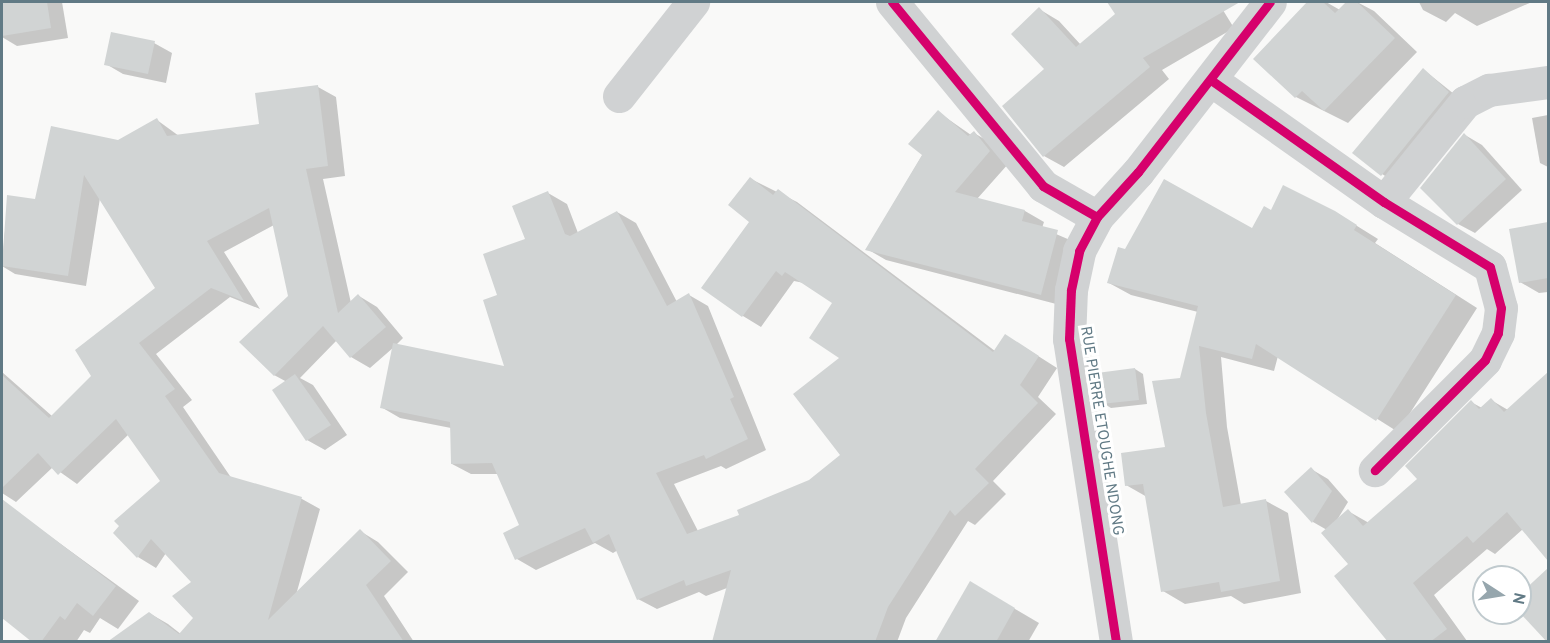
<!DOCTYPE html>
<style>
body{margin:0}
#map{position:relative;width:1550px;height:643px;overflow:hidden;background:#f9f9f8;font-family:Overpass,sans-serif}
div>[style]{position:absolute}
.shadow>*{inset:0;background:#0003}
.building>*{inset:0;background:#d1d4d4}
.minor>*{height:33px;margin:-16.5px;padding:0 16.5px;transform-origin:16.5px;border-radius:16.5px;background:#d0d2d3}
.cycleway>*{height:9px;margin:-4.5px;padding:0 4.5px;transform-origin:4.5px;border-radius:4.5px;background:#d6006c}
span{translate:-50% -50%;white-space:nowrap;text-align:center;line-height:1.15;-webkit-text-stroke:6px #fff;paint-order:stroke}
.street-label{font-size:15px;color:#617a85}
.frame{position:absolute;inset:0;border:3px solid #617a85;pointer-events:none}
.north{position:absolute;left:1472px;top:565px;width:60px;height:60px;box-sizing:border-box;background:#fff;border:2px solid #c0cace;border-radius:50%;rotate:102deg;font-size:16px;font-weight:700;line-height:24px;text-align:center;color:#617a85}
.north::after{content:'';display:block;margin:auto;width:21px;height:27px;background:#96a6ad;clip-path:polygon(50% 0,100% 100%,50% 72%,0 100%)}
</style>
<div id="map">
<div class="shadow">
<i style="clip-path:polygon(2px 2px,62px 2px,68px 38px,17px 46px,2px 37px)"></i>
<i style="clip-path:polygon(1109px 2px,1218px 2px,1234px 28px,1162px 70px,1169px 79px,1064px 167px,1044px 156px,1047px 69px,1039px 9px,1059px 21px,1081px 45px,1117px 15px)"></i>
<i style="clip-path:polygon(1309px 2px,1326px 2px,1340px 10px,1348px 2px,1357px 2px,1374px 11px,1417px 52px,1348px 123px,1296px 97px,1255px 58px)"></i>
<i style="clip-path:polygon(1419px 2px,1532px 2px,1477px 26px,1455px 13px,1446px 22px,1423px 10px)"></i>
<i style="clip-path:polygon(154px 43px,172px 53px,166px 83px,123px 74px,106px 64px)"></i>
<i style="clip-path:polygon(1424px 70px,1464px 102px,1398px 184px,1382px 174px)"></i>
<i style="clip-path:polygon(318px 87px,336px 97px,345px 176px,323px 179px,351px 303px,359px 296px,377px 307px,403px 338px,396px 345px,507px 368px,499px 296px,548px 193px,567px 204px,578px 233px,617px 212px,636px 223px,677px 302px,689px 295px,708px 306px,766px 450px,726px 469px,721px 466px,674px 484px,698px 531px,741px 516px,810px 482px,842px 455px,842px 358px,834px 303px,804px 283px,794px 281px,761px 327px,743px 316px,751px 222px,751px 179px,797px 202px,995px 351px,1024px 347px,1057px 368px,1038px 397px,1056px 414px,993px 481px,1006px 494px,975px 525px,968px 521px,906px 618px,897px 642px,714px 642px,727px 588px,706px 596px,699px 592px,657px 609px,638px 599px,618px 550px,613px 553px,595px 543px,536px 570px,517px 559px,521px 526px,498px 474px,471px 474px,452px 464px,451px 428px,400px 418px,381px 407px,394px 347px,370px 368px,351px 357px,337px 340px,300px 378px,313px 385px,347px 435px,325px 450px,307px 440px,287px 382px,274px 375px,290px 296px,274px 225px,224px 252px,260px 309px,230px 297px,156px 354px,192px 400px,183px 407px,232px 479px,302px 499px,320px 509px,296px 595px,360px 531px,378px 542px,408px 572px,384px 596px,414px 642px,193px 642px,194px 582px,166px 553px,156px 568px,138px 557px,162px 481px,129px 434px,77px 484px,53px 467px,16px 502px,2px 493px,2px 372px,52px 416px,93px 376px,157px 289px,100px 198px,86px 286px,15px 274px,2px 266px,8px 196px,36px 201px,118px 142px,157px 120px,179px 136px,260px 125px)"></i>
<i style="clip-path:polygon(938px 112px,971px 135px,974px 133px,993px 144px,1009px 163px,977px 199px,1025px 211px,1044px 222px,1042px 228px,1077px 243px,1060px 305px,886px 260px,867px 249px,923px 154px)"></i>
<i style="clip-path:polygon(1548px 115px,1548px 167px,1540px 163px,1532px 118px)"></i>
<i style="clip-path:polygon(1465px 135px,1482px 145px,1522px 190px,1475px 233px,1458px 224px)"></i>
<i style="clip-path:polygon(1272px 212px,1341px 216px,1378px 239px,1375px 243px,1477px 308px,1398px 432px,1278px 356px,1274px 371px,1221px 357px,1227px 427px,1241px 505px,1266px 501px,1288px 513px,1301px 593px,1244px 604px,1231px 596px,1185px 604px,1163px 591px,1147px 497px,1126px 485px,1166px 448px,1198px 312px,1131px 295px,1109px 283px,1125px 251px,1252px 230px)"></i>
<i style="clip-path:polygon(1545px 224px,1548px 226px,1548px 292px,1539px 293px,1520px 282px)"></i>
<i style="clip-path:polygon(1135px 369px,1143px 374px,1147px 404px,1111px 408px,1103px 403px)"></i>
<i style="clip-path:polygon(1548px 373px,1548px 559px,1523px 529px,1495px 554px,1487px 549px,1434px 595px,1467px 641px,1390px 642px,1350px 564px,1327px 530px,1313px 522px,1311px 469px,1328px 479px,1348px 502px,1337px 520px,1348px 511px,1369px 523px,1419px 480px,1471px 402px,1482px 408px,1491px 400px,1508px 410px)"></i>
<i style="clip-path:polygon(25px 518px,139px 601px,118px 629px,100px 618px,90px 633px,84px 630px,76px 642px,35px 642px,2px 616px,2px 550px)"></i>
<i style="clip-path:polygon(1548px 570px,1548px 641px,1520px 610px,1520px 596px)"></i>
<i style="clip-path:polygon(971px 583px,1039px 623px,1028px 642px,937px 642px)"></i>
<i style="clip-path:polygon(149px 613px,168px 624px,191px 642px,120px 642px)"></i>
</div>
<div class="building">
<i style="clip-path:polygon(2px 2px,47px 2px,51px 28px,2px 36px)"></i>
<i style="clip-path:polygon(1107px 2px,1240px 2px,1143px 58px,1150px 67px,1043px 157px,1002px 106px,1044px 69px,1011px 34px,1039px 7px,1076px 47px,1115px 14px)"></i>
<i style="clip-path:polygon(1307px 2px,1323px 2px,1335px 13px,1346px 2px,1357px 2px,1395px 38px,1324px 111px,1302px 91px,1295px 98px,1253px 59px)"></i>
<i style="clip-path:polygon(111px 32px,155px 41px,148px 74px,104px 65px)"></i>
<i style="clip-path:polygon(1423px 68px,1449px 92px,1381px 176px,1352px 153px)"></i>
<i style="clip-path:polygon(318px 85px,328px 166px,306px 169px,338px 313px,358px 294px,386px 327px,350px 358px,323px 326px,274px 376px,239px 342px,288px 296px,269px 208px,207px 241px,244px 301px,211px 288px,139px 343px,175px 389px,165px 396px,219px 473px,302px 497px,268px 620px,360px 529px,391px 561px,366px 585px,404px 642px,107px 642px,149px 612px,179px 634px,193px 618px,172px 596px,191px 582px,151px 539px,137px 558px,113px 533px,119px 526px,114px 521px,160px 481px,116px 419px,58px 475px,38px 453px,2px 488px,2px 375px,49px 418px,91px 376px,75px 350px,155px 288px,84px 175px,68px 276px,2px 266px,7px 195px,35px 199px,51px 126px,118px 140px,157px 118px,167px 136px,259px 124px,255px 93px)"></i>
<i style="clip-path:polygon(938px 110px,968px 136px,974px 131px,990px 151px,955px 192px,1025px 210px,1022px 221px,1058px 230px,1041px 295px,865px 250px,922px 155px,908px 144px)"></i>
<i style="clip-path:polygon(1464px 133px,1506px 179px,1457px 225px,1420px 188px)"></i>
<i style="clip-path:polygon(750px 177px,773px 195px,778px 189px,993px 352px,1005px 334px,1039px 356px,1020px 385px,1038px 403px,975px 469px,989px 483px,955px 516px,950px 510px,888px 607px,875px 642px,712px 642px,731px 570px,686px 586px,684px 580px,637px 600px,609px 534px,593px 543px,585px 528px,515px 560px,503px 533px,519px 525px,492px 463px,451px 464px,450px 422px,380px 408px,393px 343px,504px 366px,483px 300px,497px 295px,483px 254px,525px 239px,512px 206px,548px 191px,565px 234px,570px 236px,617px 211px,667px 306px,689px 293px,734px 397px,730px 399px,748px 439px,706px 459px,704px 455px,656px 473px,687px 534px,739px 515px,737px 510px,809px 480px,840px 455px,793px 394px,839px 358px,809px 338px,832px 303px,785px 272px,782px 276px,776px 271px,742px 317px,701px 288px,749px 222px,728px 205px)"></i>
<i style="clip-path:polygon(1164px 179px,1252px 228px,1264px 206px,1271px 210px,1283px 185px,1335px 211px,1357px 225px,1354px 230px,1456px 295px,1376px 421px,1256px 344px,1252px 359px,1199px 346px,1206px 413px,1223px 507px,1266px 499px,1280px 581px,1221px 592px,1219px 582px,1161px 592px,1143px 484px,1125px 486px,1121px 453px,1165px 447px,1152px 381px,1180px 378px,1198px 306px,1107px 283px,1118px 247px,1125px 249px)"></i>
<i style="clip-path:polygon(1548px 222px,1548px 278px,1519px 283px,1509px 229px)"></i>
<i style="clip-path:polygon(1135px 368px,1139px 400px,1101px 404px,1097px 373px)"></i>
<i style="clip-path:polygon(1548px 372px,1548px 561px,1507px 512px,1473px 543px,1467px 536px,1413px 583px,1447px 629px,1430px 642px,1388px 642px,1334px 576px,1348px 564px,1321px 533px,1348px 509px,1363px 526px,1417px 479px,1405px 466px,1471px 400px,1479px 409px,1491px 398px,1504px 412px)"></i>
<i style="clip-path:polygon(295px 374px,331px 425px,306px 441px,272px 390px)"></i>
<i style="clip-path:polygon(1311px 467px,1332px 491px,1312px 523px,1284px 492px)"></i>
<i style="clip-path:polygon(2px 499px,116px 586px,93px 616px,77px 603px,65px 620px,60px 616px,41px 642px,32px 642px,2px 618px)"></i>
<i style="clip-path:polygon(1548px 568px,1548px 642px,1547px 642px,1520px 613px,1520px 594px)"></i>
<i style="clip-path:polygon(970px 581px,1015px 608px,996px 642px,935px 642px)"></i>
</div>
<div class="minor">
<i style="left:892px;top:2px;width:238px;rotate:50.6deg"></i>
<i style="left:1043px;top:186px;width:62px;rotate:29.9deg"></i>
<i style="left:1211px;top:80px;width:212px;rotate:35.2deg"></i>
<i style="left:1384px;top:202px;width:124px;rotate:31.5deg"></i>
<i style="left:1490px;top:267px;width:42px;rotate:75deg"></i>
<i style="left:1501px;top:308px;width:25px;rotate:97deg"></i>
<i style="left:1498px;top:333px;width:30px;rotate:116deg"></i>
<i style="left:1485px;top:360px;width:156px;rotate:135deg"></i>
<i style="left:619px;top:96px;width:120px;rotate:-51.8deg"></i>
<i style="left:1384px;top:202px;width:129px;rotate:-51deg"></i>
<i style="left:1465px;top:102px;width:27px;rotate:-27deg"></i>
<i style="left:1489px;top:90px;width:60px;rotate:-7.7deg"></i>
<i style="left:1116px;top:642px;width:307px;rotate:-98.8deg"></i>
<i style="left:1069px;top:339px;width:49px;rotate:-87.7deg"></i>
<i style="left:1071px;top:290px;width:40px;rotate:-78deg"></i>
<i style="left:1079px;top:251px;width:38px;rotate:-62deg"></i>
<i style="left:1097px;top:217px;width:61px;rotate:-47.7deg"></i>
<i style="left:1138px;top:172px;width:215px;rotate:-52.2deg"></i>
</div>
<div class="cycleway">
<i style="left:892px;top:2px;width:238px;rotate:50.6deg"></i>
<i style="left:1043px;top:186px;width:62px;rotate:29.9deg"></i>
<i style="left:1211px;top:80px;width:212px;rotate:35.2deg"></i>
<i style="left:1384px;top:202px;width:124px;rotate:31.5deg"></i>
<i style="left:1490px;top:267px;width:42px;rotate:75deg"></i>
<i style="left:1501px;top:308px;width:25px;rotate:97deg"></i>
<i style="left:1498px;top:333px;width:30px;rotate:116deg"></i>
<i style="left:1485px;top:360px;width:156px;rotate:135deg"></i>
<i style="left:1116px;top:642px;width:307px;rotate:-98.8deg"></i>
<i style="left:1069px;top:339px;width:49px;rotate:-87.7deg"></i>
<i style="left:1071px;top:290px;width:40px;rotate:-78deg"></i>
<i style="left:1079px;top:251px;width:38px;rotate:-62deg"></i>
<i style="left:1097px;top:217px;width:61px;rotate:-47.7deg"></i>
<i style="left:1138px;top:172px;width:215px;rotate:-52.2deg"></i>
</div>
<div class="street-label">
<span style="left:1101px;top:431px;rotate:81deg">RUE PIERRE ETOUGHE NDONG</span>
</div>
<div class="frame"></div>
<div class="north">N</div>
</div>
